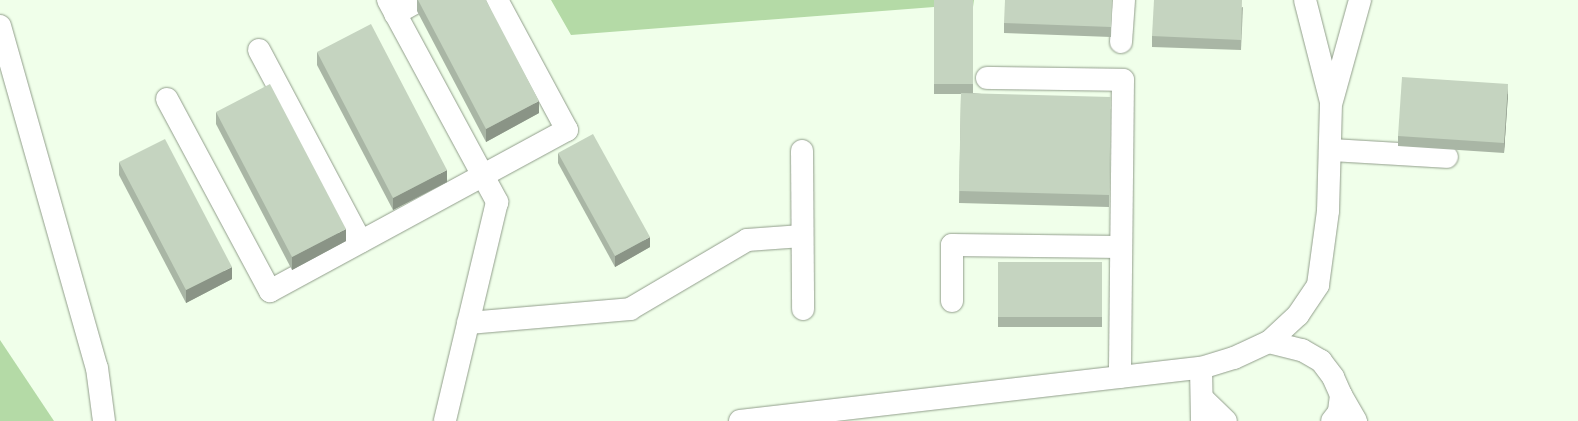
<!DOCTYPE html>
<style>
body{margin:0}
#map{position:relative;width:1578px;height:421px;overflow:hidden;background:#f0ffea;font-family:"PT Sans",sans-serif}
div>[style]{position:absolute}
.green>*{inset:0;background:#b4daa6}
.roads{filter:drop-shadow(0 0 1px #919e8b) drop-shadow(0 0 1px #919e8b)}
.minor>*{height:22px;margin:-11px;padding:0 11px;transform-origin:11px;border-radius:11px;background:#fff}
.wall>*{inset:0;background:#a9b6a5}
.shaded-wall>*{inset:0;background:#8a9486}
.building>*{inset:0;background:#c5d4c0}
span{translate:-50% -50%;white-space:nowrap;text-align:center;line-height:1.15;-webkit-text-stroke:3.5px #fff;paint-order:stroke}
</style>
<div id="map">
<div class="green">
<i style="clip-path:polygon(551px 0,974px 0,973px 7px,934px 7px,571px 35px)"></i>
<i style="clip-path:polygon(0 340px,54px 421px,0 421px)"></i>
</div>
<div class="roads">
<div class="minor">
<i style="left:388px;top:0;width:230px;rotate:61.6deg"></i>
<i style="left:497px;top:202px;width:225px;rotate:103.4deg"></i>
<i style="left:395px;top:14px;width:29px;rotate:-29deg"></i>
<i style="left:0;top:26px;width:355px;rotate:74.2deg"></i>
<i style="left:97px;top:368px;width:53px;rotate:82.5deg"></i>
<i style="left:1121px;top:42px;width:42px;rotate:-85.9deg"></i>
<i style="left:259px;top:50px;width:217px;rotate:62deg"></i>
<i style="left:987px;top:78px;width:136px;rotate:0.8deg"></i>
<i style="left:1123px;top:80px;width:297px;rotate:90.6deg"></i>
<i style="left:167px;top:99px;width:218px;rotate:61.8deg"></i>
<i style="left:270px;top:291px;width:338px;rotate:-28.5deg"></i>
<i style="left:567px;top:130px;width:148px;rotate:-118.3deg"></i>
<i style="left:1332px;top:101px;width:105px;rotate:-74.5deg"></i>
<i style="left:1330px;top:150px;width:117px;rotate:3.4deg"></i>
<i style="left:802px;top:151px;width:158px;rotate:89.6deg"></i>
<i style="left:952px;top:301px;width:56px;rotate:-90deg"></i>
<i style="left:952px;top:245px;width:169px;rotate:0.7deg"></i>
<i style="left:468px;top:323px;width:163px;rotate:-4.9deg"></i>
<i style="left:630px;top:309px;width:136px;rotate:-30.5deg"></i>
<i style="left:747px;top:240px;width:55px;rotate:-4.2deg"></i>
<i style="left:1269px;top:342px;width:34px;rotate:14deg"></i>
<i style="left:1302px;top:350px;width:22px;rotate:30deg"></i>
<i style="left:1321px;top:361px;width:20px;rotate:53deg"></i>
<i style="left:1333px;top:377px;width:20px;rotate:66deg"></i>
<i style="left:1341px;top:395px;width:17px;rotate:97deg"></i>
<i style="left:1339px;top:412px;width:11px;rotate:128deg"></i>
<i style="left:1201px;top:368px;width:53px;rotate:88.9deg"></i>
<i style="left:1341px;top:395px;width:30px;rotate:60deg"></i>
<i style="left:1202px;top:398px;width:33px;rotate:44deg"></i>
<i style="left:740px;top:421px;width:464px;rotate:-6.6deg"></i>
<i style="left:1201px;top:368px;width:34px;rotate:-17deg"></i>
<i style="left:1234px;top:358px;width:38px;rotate:-25deg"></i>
<i style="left:1269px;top:342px;width:40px;rotate:-43deg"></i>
<i style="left:1298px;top:315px;width:36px;rotate:-56deg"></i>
<i style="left:1318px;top:285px;width:75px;rotate:-82.3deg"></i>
<i style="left:1328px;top:211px;width:109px;rotate:-88.4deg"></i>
<i style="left:1331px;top:102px;width:105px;rotate:-104.3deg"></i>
</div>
</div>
<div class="wall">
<i style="clip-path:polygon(417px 0,486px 0,539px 113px,486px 142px,417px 11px)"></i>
<i style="clip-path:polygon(934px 0,973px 0,973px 93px,1111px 109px,1109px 207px,959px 203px,961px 94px,934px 94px)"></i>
<i style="clip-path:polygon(1112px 0,1111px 37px,1004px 33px,1004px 23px)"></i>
<i style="clip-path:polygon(1243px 7px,1241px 50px,1152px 47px,1152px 36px)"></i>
<i style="clip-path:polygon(317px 52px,447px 182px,393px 210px,317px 65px)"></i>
<i style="clip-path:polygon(1508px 94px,1504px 153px,1398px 146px,1398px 136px)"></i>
<i style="clip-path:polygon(216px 112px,346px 241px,292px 270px,216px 124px)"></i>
<i style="clip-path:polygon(558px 153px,650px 247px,615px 267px,558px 163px)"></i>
<i style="clip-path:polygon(119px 162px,232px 279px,186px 303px,119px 175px)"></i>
<i style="clip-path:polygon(998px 262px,1102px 262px,1102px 327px,998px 327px)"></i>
</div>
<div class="shaded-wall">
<i style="clip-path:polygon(1508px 84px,1508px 94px,1504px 153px,1504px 143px)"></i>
<i style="clip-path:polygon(539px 101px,539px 113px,486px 142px,486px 129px)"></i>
<i style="clip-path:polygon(447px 170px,447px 182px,393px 210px,393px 198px)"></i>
<i style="clip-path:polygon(346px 229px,346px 241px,292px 270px,292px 257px)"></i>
<i style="clip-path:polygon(650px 237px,650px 247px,615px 267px,615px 256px)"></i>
<i style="clip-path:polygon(232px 267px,232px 279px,186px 303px,186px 290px)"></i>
</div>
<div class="building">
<i style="clip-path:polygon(418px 0,486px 0,539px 101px,486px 129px)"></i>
<i style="clip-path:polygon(934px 0,973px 0,973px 84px,934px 84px)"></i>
<i style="clip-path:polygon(1005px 0,1112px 0,1111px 27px,1004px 23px)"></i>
<i style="clip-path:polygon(1154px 0,1242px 0,1241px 40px,1152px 36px)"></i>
<i style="clip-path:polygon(371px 24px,447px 170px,393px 198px,317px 52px)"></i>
<i style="clip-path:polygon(1402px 77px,1508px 84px,1504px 143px,1398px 136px)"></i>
<i style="clip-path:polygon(270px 84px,346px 229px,292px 257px,216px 112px)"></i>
<i style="clip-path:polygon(961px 93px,1111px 97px,1109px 195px,959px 191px)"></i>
<i style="clip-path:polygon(593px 134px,650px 237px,615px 256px,558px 153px)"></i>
<i style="clip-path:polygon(165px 139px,232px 267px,186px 290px,119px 162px)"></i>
<i style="clip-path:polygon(998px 262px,1102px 262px,1102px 317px,998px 317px)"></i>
</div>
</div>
